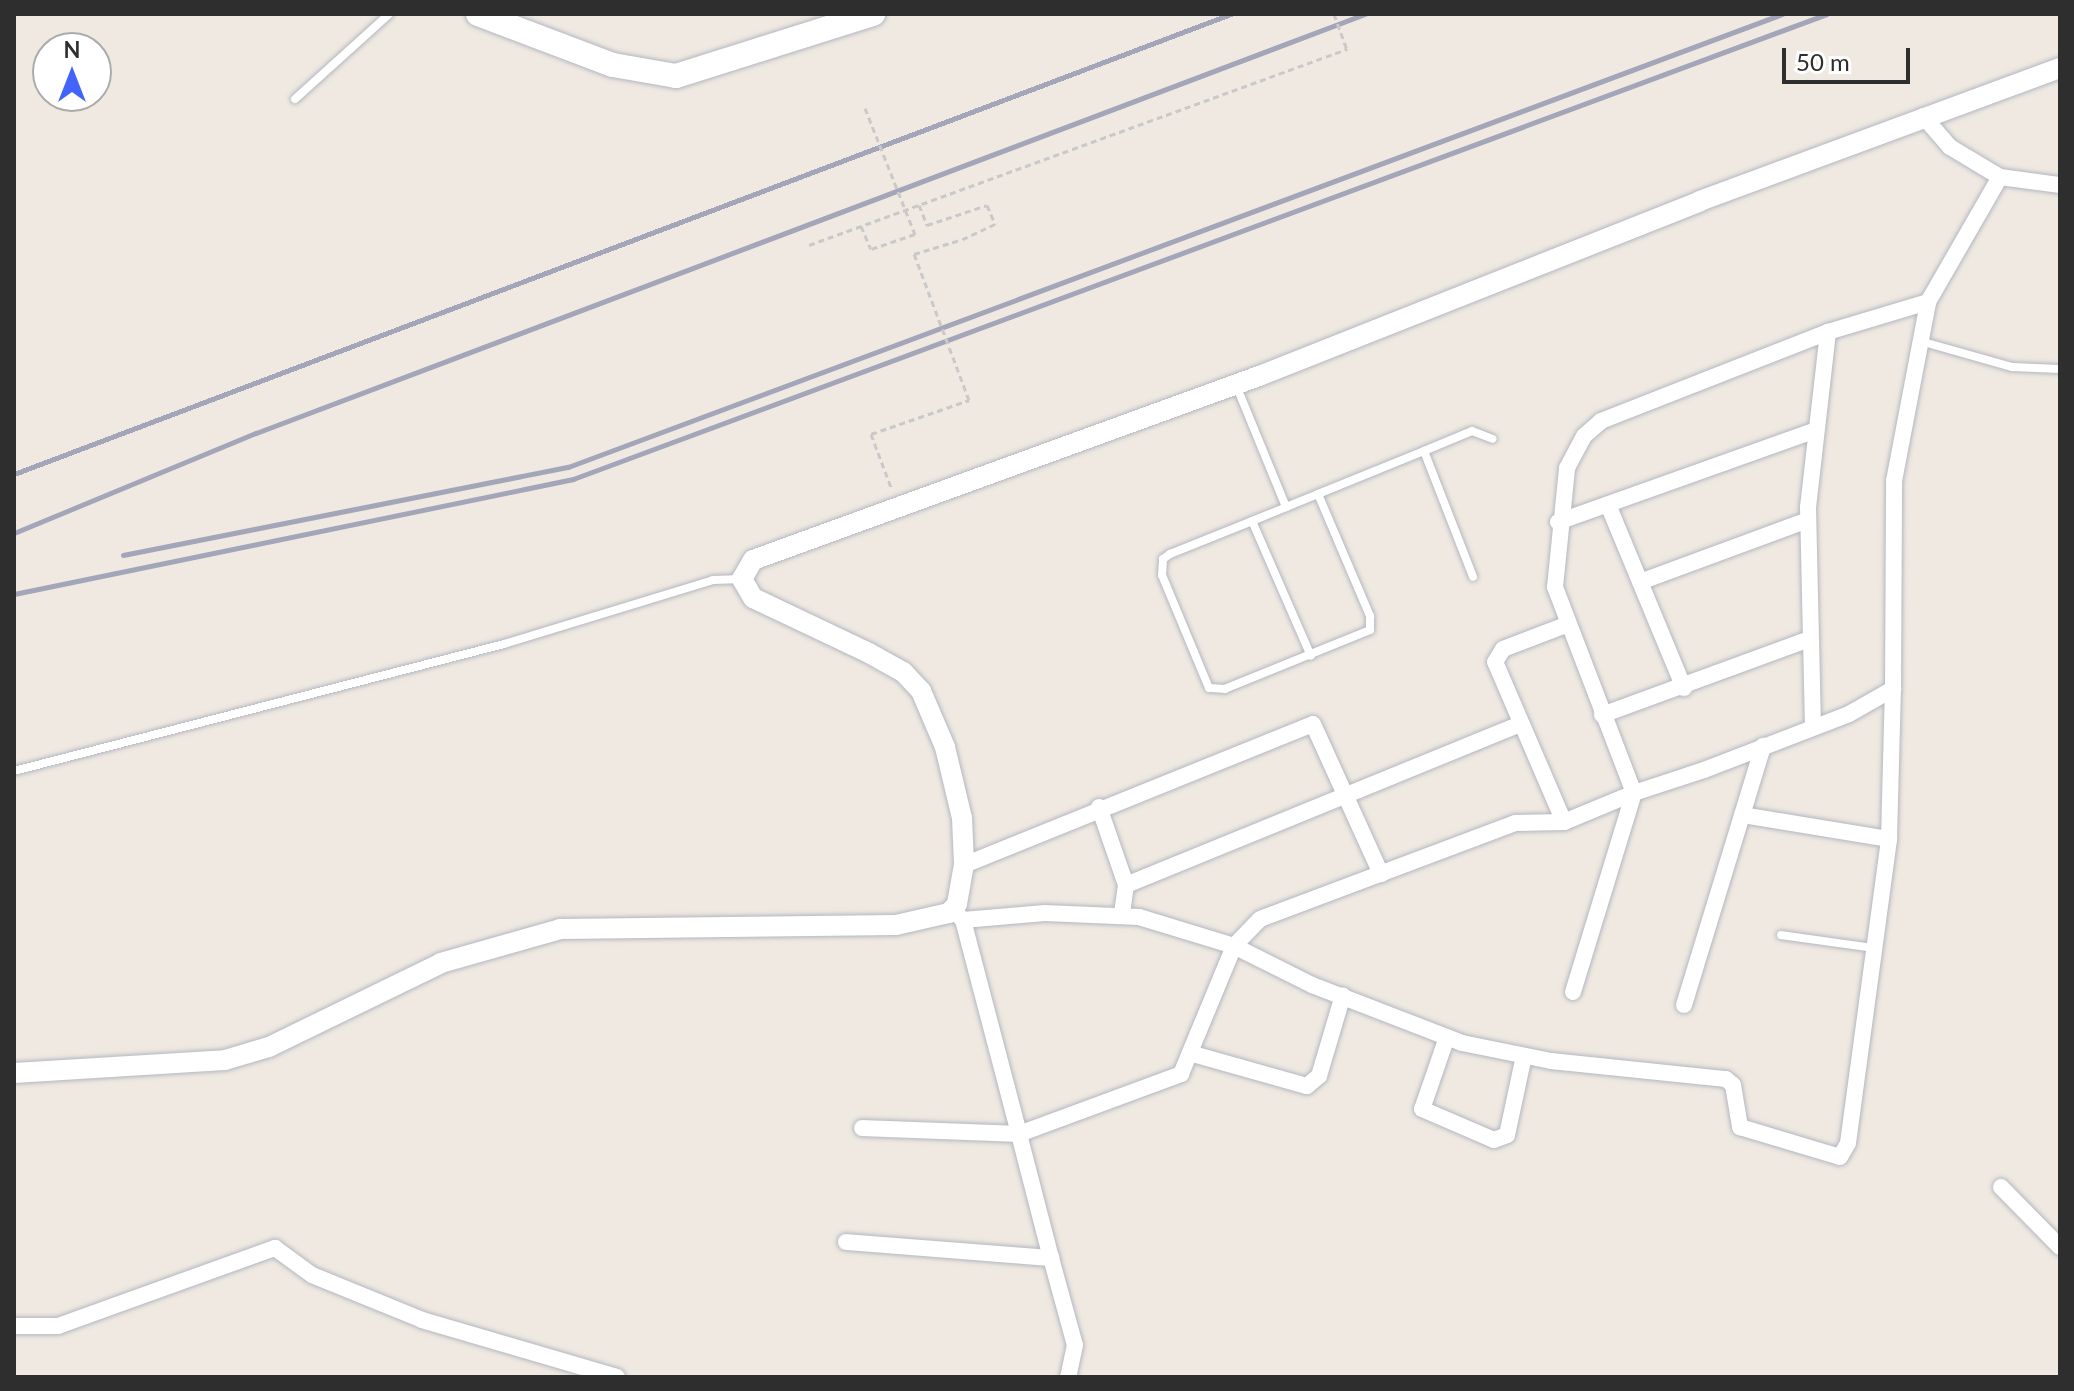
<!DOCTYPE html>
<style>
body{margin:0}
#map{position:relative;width:2074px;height:1391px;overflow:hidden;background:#efe9e1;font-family:Lato,sans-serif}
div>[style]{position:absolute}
.path>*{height:3px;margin-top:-1.5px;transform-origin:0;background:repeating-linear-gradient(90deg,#c9c9c9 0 6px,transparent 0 10px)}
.roads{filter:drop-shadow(0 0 2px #b4b7c1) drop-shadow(0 0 2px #b4b7c1)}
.service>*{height:8px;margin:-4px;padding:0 4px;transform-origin:4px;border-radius:4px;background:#fff}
.minor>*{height:16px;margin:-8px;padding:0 8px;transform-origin:8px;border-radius:8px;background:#fff}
.tertiary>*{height:20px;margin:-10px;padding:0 10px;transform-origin:10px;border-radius:10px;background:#fff}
.secondary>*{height:24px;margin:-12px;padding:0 12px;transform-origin:12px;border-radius:12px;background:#fff}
.rail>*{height:5px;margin:-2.5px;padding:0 2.5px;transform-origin:2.5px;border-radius:2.5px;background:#a3a6b8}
.path-bridge>*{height:3px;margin-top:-1.5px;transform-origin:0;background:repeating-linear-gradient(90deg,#c9c9c9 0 6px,transparent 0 10px)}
span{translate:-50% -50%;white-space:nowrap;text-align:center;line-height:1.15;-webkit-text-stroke:8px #fff;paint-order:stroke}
.frame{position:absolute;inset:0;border:16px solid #2e2e2e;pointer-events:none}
.north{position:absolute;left:32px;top:32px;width:80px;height:80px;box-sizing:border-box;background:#fff;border:2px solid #ababab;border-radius:50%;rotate:0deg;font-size:22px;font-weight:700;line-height:32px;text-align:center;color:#2e2e2e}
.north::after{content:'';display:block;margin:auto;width:28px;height:36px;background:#4264fb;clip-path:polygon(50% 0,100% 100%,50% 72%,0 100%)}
.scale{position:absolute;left:1782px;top:48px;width:128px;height:36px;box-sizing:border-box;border:4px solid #2e2e2e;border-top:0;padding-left:10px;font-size:24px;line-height:28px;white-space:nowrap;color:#2e2e2e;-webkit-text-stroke:6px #fff;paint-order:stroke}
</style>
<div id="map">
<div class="path">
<i style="left:919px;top:205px;width:22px;rotate:68deg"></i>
<i style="left:927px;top:225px;width:63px;rotate:-18.4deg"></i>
<i style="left:987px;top:205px;width:21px;rotate:67deg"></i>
<i style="left:995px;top:224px;width:38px;rotate:155deg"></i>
<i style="left:861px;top:226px;width:25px;rotate:67deg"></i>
<i style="left:809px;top:245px;width:573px;rotate:-20.02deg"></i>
<i style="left:871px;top:434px;width:60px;rotate:69.4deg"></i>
</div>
<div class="roads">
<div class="service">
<i style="left:295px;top:99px;width:127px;rotate:-42.1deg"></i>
<i style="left:1920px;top:341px;width:96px;rotate:15.8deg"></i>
<i style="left:2012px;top:367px;width:48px;rotate:2.4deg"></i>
<i style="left:1236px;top:385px;width:132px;rotate:67.7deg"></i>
<i style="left:1424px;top:451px;width:135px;rotate:68.7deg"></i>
<i style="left:1318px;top:494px;width:133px;rotate:66.9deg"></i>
<i style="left:1370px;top:616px;width:14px;rotate:90deg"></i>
<i style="left:1370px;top:630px;width:157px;rotate:157.9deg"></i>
<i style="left:1225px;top:689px;width:16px;rotate:-176deg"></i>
<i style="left:1209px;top:688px;width:122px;rotate:-112.6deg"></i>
<i style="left:1162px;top:575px;width:16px;rotate:-86deg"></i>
<i style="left:1163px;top:559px;width:9px;rotate:-36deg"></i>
<i style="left:1170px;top:554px;width:88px;rotate:-21.9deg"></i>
<i style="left:1252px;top:521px;width:37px;rotate:-22deg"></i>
<i style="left:1286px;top:507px;width:35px;rotate:-22deg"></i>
<i style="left:1318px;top:494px;width:114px;rotate:-22.1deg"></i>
<i style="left:1424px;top:451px;width:52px;rotate:-22.6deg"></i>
<i style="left:1472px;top:431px;width:22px;rotate:21deg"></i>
<i style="left:1252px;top:521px;width:147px;rotate:66.4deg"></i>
<i style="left:14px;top:771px;width:506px;rotate:-14.53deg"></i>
<i style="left:504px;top:644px;width:219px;rotate:-17deg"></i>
<i style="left:713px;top:580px;width:29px;rotate:-2deg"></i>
<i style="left:1781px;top:935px;width:94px;rotate:8deg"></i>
</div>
<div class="minor">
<i style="left:1923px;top:116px;width:41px;rotate:48.9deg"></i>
<i style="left:1950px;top:147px;width:58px;rotate:31deg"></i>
<i style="left:2000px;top:177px;width:61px;rotate:7.6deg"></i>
<i style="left:1928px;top:302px;width:144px;rotate:-60.1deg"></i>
<i style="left:1609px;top:507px;width:196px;rotate:67.5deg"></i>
<i style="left:1558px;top:522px;width:274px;rotate:-19.6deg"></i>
<i style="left:1640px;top:582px;width:179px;rotate:-20.3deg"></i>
<i style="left:1602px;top:715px;width:218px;rotate:-20.1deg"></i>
<i style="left:1099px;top:807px;width:83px;rotate:70.9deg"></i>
<i style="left:1126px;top:885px;width:30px;rotate:98deg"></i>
<i style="left:1742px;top:815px;width:149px;rotate:9.3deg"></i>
<i style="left:1564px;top:822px;width:174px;rotate:-113.3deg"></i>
<i style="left:1495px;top:662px;width:15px;rotate:-58deg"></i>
<i style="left:1503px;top:649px;width:70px;rotate:-21deg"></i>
<i style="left:964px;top:865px;width:376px;rotate:-22deg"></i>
<i style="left:1313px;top:724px;width:165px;rotate:65.6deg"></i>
<i style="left:1126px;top:885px;width:427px;rotate:-22.2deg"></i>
<i style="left:956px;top:913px;width:10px;rotate:45deg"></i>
<i style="left:963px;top:920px;width:82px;rotate:-4.9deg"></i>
<i style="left:1045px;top:913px;width:94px;rotate:2.4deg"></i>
<i style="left:1139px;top:917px;width:99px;rotate:17deg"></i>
<i style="left:1234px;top:946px;width:87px;rotate:26.6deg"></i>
<i style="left:1312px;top:985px;width:161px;rotate:21.1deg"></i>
<i style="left:1462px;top:1043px;width:91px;rotate:11.4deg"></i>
<i style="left:1551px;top:1061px;width:176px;rotate:5.9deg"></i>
<i style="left:1726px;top:1079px;width:9px;rotate:41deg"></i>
<i style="left:1733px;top:1085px;width:43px;rotate:80.5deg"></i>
<i style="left:1740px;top:1127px;width:104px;rotate:16.7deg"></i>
<i style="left:1840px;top:1157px;width:16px;rotate:-60deg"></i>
<i style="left:1848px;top:1143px;width:307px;rotate:-82.3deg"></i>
<i style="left:1889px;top:839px;width:150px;rotate:-88.5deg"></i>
<i style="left:963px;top:920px;width:221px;rotate:75.3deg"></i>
<i style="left:1019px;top:1134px;width:173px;rotate:-20.3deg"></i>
<i style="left:1181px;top:1074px;width:139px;rotate:-67.5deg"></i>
<i style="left:1234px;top:946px;width:37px;rotate:-46deg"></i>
<i style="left:1260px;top:919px;width:272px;rotate:-20.6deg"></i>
<i style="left:1515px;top:823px;width:49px;rotate:-1.2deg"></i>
<i style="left:1564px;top:822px;width:76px;rotate:-22.5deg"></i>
<i style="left:1634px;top:793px;width:74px;rotate:-18.2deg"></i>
<i style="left:1704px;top:770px;width:155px;rotate:-21.1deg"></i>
<i style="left:1849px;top:714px;width:51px;rotate:-29.6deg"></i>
<i style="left:1893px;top:689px;width:208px;rotate:-89.7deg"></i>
<i style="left:1894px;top:481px;width:182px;rotate:-79.2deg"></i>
<i style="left:1928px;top:302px;width:104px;rotate:163.3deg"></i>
<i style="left:1828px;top:332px;width:176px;rotate:96.5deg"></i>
<i style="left:1808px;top:507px;width:220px;rotate:88.7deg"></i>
<i style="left:1573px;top:992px;width:208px;rotate:-73deg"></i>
<i style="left:1634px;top:793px;width:221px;rotate:-111deg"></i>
<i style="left:1555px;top:587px;width:120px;rotate:-84.2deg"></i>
<i style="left:1567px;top:468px;width:36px;rotate:-62deg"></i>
<i style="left:1584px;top:436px;width:23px;rotate:-41deg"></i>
<i style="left:1601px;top:421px;width:244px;rotate:-21.4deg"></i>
<i style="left:1684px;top:1005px;width:271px;rotate:-73deg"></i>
<i style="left:1447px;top:1037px;width:76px;rotate:109.1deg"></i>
<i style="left:1422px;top:1109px;width:78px;rotate:23.3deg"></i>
<i style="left:1494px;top:1140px;width:14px;rotate:-21deg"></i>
<i style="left:1507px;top:1135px;width:81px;rotate:-77.9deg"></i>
<i style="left:1193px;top:1054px;width:118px;rotate:15.7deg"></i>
<i style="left:1307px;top:1086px;width:16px;rotate:-40deg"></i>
<i style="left:1319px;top:1076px;width:84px;rotate:-73.5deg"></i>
<i style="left:2001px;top:1187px;width:84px;rotate:45.5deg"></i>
<i style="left:846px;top:1242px;width:206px;rotate:4.5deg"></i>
<i style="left:1051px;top:1258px;width:128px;rotate:-104.5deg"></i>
<i style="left:1019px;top:1134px;width:157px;rotate:-177.8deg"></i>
<i style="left:1051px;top:1258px;width:90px;rotate:74.6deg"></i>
<i style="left:1075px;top:1345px;width:33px;rotate:102deg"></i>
<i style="left:14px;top:1326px;width:44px"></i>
<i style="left:58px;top:1326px;width:231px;rotate:-19.8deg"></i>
<i style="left:275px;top:1248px;width:46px;rotate:36.1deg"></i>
<i style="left:312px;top:1275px;width:119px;rotate:22.2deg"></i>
<i style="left:422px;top:1320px;width:203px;rotate:16.3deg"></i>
</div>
<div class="tertiary">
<i style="left:14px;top:1073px;width:211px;rotate:-3.5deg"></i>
<i style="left:225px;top:1060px;width:46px;rotate:-16.5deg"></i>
<i style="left:269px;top:1047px;width:191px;rotate:-26deg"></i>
<i style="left:441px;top:963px;width:124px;rotate:-15.9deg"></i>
<i style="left:560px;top:929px;width:336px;rotate:-0.7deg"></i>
<i style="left:896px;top:925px;width:54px;rotate:-12.8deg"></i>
<i style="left:949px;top:913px;width:12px;rotate:-48deg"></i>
<i style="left:957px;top:904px;width:40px;rotate:-80deg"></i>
<i style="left:964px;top:865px;width:47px;rotate:-92.4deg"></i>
<i style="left:962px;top:818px;width:73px;rotate:-103.5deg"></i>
<i style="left:945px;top:747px;width:61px;rotate:-113.2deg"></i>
<i style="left:921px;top:691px;width:26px;rotate:-133deg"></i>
<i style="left:903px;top:672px;width:39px;rotate:-151deg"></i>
<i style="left:869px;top:653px;width:128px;rotate:-154.6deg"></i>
<i style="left:753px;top:598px;width:22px;rotate:-120deg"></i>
<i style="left:742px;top:579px;width:22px;rotate:-60deg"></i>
<i style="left:753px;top:560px;width:538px;rotate:-19.98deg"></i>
<i style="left:1259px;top:376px;width:474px;rotate:-21.6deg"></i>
<i style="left:1700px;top:201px;width:384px;rotate:-20.3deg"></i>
</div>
<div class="secondary">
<i style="left:478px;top:14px;width:144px;rotate:20.7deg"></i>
<i style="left:613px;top:65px;width:64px;rotate:9.9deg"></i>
<i style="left:676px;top:76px;width:207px;rotate:-17.5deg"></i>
</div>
</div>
<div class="rail">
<i style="left:14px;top:474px;width:1301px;rotate:-20.71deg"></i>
<i style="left:14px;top:533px;width:262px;rotate:-22.5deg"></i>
<i style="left:256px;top:433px;width:1186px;rotate:-20.7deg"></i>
<i style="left:123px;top:555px;width:454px;rotate:-11.2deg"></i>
<i style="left:568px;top:467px;width:1296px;rotate:-20.46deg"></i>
<i style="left:14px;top:594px;width:571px;rotate:-11.62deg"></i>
<i style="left:573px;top:479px;width:1337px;rotate:-20.35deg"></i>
</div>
<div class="path-bridge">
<i style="left:1334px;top:14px;width:37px;rotate:70deg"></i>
<i style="left:865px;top:108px;width:136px;rotate:68.4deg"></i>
<i style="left:915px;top:234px;width:46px;rotate:161.2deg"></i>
<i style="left:871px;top:434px;width:104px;rotate:-19.1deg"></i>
<i style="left:969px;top:400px;width:156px;rotate:-110.6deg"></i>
<i style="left:914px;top:254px;width:48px;rotate:-16.9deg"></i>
</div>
<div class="frame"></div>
<div class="north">N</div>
<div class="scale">50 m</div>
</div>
